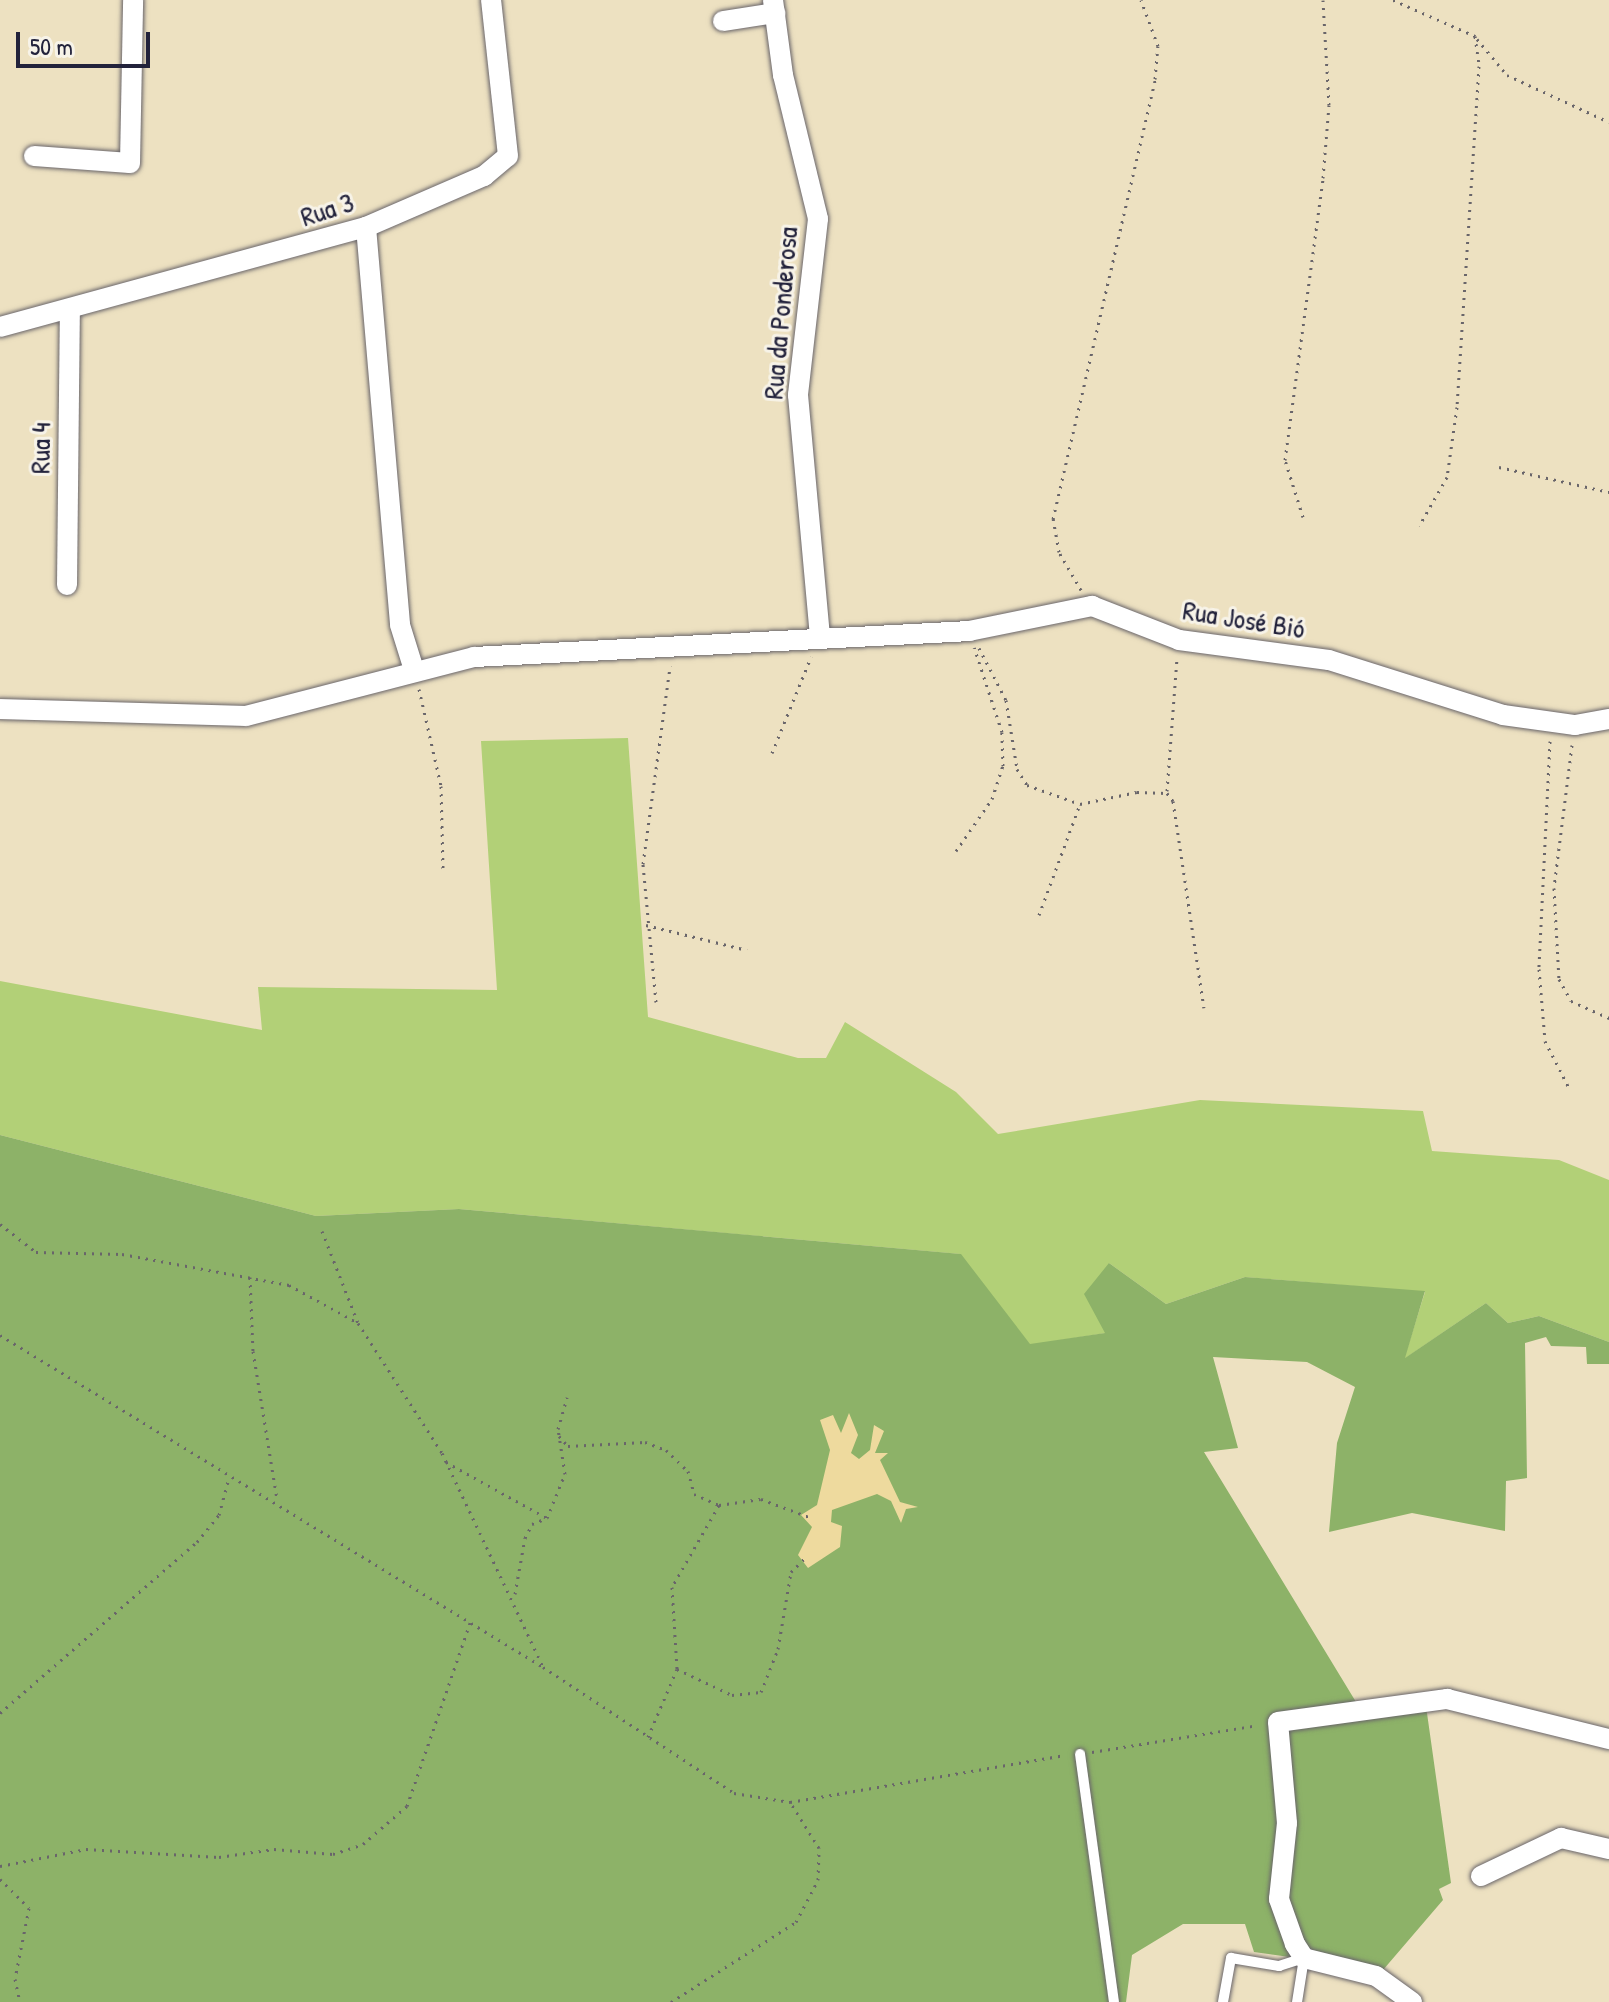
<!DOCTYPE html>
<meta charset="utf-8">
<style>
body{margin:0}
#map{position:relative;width:1609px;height:2002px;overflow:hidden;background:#ede1c1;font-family:"Patrick Hand",sans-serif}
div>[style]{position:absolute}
.green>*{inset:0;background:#b2d077}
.forest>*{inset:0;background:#8db268}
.sand>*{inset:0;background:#eeda9e}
.path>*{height:3px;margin-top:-1.5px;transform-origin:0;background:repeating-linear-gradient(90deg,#69656a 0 2px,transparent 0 8px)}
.roads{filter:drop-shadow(0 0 2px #69656a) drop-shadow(0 0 2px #69656a)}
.service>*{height:10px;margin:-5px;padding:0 5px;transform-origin:5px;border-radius:5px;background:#fff}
.minor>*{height:20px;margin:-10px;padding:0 10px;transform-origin:10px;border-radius:10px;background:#fff}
span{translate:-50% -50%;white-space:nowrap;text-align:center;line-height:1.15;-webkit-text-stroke:6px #f7f3e8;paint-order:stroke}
.street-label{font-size:28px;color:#22223b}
.scale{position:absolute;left:16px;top:32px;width:134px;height:36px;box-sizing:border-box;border:4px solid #22223b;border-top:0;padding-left:10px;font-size:24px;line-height:28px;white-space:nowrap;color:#22223b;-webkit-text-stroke:6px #f7f3e8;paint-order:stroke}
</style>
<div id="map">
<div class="green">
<i style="clip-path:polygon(628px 738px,648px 1017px,798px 1058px,826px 1058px,845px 1022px,956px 1092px,998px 1134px,1200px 1100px,1423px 1111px,1432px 1151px,1559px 1160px,1609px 1180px,1609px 1342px,1539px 1316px,1508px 1323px,1486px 1303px,1404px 1359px,1425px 1292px,1245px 1277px,1166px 1304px,1109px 1263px,1106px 1333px,1030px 1345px,960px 1254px,459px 1209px,316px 1216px,0 1135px,0 981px,262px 1030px,258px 987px,497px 990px,481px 741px)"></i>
</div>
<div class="forest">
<i style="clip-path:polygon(0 1135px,316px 1216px,459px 1209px,961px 1254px,1030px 1344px,1105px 1333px,1084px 1294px,1109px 1263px,1166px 1304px,1245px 1277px,1425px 1291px,1405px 1358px,1486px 1303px,1508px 1323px,1539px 1316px,1609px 1342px,1609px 1364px,1587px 1364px,1586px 1347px,1551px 1346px,1546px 1337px,1525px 1343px,1527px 1478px,1506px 1481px,1505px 1531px,1412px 1513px,1329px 1532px,1337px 1443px,1355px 1387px,1307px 1362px,1213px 1357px,1238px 1448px,1204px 1452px,1356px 1702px,1426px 1706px,1451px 1883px,1439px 1889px,1443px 1900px,1383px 1970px,1254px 1952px,1245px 1924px,1183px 1924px,1132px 1955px,1126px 2002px,0 2002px)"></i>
</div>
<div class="sand">
<i style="clip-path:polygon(849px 1413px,858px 1435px,851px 1453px,859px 1459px,870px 1450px,874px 1425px,884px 1431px,875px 1453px,888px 1453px,880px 1460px,900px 1502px,918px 1507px,906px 1509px,901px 1523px,891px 1501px,877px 1494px,832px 1510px,831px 1522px,842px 1526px,840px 1547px,808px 1568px,798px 1555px,812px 1527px,801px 1515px,817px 1505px,830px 1450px,820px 1420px,833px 1415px,841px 1433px)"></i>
</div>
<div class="path">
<i style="left:1393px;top:0;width:90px;rotate:23.7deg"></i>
<i style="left:1475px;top:36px;width:30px;rotate:82deg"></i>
<i style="left:1479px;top:66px;width:342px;rotate:93.7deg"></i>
<i style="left:1457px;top:407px;width:71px;rotate:98.1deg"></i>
<i style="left:1447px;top:477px;width:56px;rotate:119.7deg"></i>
<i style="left:1477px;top:39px;width:47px;rotate:50.2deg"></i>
<i style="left:1507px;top:75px;width:112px;rotate:24.7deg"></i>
<i style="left:1499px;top:467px;width:113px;rotate:12.8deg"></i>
<i style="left:1303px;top:517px;width:60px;rotate:-107.5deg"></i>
<i style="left:1285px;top:460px;width:285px;rotate:-82.3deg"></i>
<i style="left:1323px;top:178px;width:73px;rotate:-85.3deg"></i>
<i style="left:1329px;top:105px;width:105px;rotate:-93.3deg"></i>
<i style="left:1081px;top:590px;width:44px;rotate:-120.1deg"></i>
<i style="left:1059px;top:552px;width:34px;rotate:-100deg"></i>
<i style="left:1053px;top:519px;width:452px;rotate:-76.9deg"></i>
<i style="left:1155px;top:79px;width:33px;rotate:-85deg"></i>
<i style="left:1158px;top:46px;width:49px;rotate:-110.3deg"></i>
<i style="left:979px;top:648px;width:59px;rotate:62.6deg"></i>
<i style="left:1006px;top:700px;width:70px;rotate:80.9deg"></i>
<i style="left:1017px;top:769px;width:19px;rotate:58deg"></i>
<i style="left:1027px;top:785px;width:56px;rotate:19.7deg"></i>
<i style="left:1080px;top:804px;width:58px;rotate:-11.9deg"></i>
<i style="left:1137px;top:792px;width:30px;rotate:2deg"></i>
<i style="left:1167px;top:793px;width:10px;rotate:53deg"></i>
<i style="left:1173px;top:801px;width:209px;rotate:81.5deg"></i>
<i style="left:419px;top:689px;width:99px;rotate:77.2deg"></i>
<i style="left:441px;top:786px;width:83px;rotate:88.6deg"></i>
<i style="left:1550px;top:741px;width:228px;rotate:92.8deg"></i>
<i style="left:1539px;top:969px;width:72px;rotate:85.2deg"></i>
<i style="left:1545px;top:1041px;width:51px;rotate:62.9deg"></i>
<i style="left:1572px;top:745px;width:144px;rotate:97.2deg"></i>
<i style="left:1554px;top:888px;width:91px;rotate:86.9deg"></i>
<i style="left:1559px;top:979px;width:25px;rotate:61deg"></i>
<i style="left:1571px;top:1001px;width:42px;rotate:24.1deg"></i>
<i style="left:772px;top:753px;width:104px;rotate:-67.9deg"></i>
<i style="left:1167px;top:791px;width:132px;rotate:-85.7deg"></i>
<i style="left:956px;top:851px;width:63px;rotate:-55.3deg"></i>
<i style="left:992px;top:799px;width:35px;rotate:-72deg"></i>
<i style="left:1003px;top:766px;width:34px;rotate:-92deg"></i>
<i style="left:1002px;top:732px;width:89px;rotate:-108.2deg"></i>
<i style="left:1039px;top:915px;width:118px;rotate:-69.7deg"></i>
<i style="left:646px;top:925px;width:104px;rotate:13.9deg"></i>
<i style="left:656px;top:1002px;width:139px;rotate:-95.4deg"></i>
<i style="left:643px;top:864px;width:200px;rotate:-82.2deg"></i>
<i style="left:0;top:1224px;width:46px;rotate:37.9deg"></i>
<i style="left:36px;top:1252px;width:86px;rotate:1.3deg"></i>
<i style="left:122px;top:1254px;width:170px;rotate:10.5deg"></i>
<i style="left:289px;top:1285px;width:79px;rotate:28.8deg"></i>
<i style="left:322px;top:1231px;width:99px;rotate:68.6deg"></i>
<i style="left:358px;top:1323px;width:155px;rotate:57.1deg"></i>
<i style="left:442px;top:1453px;width:237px;rotate:64.7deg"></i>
<i style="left:250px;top:1277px;width:74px;rotate:87.7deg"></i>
<i style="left:253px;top:1351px;width:151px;rotate:80.8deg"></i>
<i style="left:0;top:1335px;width:636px;rotate:31.44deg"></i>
<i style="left:543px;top:1667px;width:229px;rotate:33.4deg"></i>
<i style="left:734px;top:1793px;width:57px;rotate:9.1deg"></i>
<i style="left:790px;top:1802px;width:279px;rotate:-9.7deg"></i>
<i style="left:559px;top:1436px;width:13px;rotate:48deg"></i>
<i style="left:568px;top:1446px;width:77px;rotate:-3deg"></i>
<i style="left:645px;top:1442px;width:22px;rotate:21deg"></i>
<i style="left:666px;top:1450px;width:30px;rotate:44deg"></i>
<i style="left:688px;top:1471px;width:24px;rotate:75deg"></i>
<i style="left:694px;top:1494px;width:27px;rotate:24deg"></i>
<i style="left:719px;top:1505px;width:95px;rotate:119.8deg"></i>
<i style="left:672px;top:1587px;width:82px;rotate:86.5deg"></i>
<i style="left:677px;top:1669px;width:74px;rotate:113.1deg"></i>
<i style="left:446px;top:1462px;width:115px;rotate:29deg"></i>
<i style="left:719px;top:1505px;width:42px;rotate:-8.1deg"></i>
<i style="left:761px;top:1499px;width:51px;rotate:20.6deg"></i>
<i style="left:515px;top:1594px;width:57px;rotate:-79.9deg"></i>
<i style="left:525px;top:1538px;width:16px;rotate:-63deg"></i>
<i style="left:532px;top:1524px;width:16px;rotate:-22deg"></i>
<i style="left:547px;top:1518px;width:48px;rotate:-67.8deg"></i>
<i style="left:565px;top:1474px;width:46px;rotate:-98.8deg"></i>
<i style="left:558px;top:1429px;width:33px;rotate:-74deg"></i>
<i style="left:677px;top:1669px;width:61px;rotate:25.3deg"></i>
<i style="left:732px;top:1695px;width:29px;rotate:-6deg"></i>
<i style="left:761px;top:1692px;width:46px;rotate:-68.4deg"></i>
<i style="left:778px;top:1649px;width:78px;rotate:-80.4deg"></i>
<i style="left:791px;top:1572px;width:20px;rotate:-45deg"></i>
<i style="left:0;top:1713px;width:261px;rotate:-41deg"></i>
<i style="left:197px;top:1542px;width:35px;rotate:-51deg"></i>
<i style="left:219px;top:1515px;width:35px;rotate:-75deg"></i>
<i style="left:1092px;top:1752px;width:168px;rotate:-9.2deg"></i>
<i style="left:0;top:1866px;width:88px;rotate:-11.2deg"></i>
<i style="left:86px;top:1849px;width:133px;rotate:3.4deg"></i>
<i style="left:219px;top:1857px;width:56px;rotate:-8.3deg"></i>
<i style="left:274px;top:1849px;width:59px;rotate:4.8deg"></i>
<i style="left:333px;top:1854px;width:32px;rotate:-18deg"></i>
<i style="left:363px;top:1844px;width:58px;rotate:-40.8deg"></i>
<i style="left:407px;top:1806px;width:194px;rotate:-71deg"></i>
<i style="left:0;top:1879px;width:41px;rotate:45deg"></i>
<i style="left:29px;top:1908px;width:72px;rotate:101.2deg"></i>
<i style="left:15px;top:1979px;width:24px;rotate:78deg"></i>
<i style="left:671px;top:2002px;width:148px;rotate:-32.6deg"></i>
<i style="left:796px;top:1922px;width:47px;rotate:-62.4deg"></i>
<i style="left:818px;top:1880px;width:32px;rotate:-88deg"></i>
<i style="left:819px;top:1848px;width:54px;rotate:-122.2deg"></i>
</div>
<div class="roads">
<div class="service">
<i style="left:1080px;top:1754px;width:250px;rotate:82.2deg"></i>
<i style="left:1223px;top:2002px;width:45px;rotate:-79.7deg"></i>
<i style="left:1231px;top:1958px;width:49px;rotate:9.5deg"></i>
<i style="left:1279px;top:1966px;width:26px;rotate:-18deg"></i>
<i style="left:1304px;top:1958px;width:45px;rotate:99deg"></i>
</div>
<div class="minor">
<i style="left:773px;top:0;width:76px;rotate:82.4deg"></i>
<i style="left:783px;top:75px;width:148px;rotate:76.3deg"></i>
<i style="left:818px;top:219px;width:177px;rotate:96.5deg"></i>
<i style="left:798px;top:395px;width:241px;rotate:84.8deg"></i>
<i style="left:723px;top:21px;width:53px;rotate:-8.7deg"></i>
<i style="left:34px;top:156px;width:96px;rotate:4.2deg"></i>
<i style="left:130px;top:163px;width:163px;rotate:-88.9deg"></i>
<i style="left:366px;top:227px;width:399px;rotate:85.1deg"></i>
<i style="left:400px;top:625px;width:47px;rotate:72.7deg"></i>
<i style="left:0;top:327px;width:379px;rotate:-15.3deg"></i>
<i style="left:366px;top:227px;width:129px;rotate:-23.4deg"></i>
<i style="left:484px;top:176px;width:31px;rotate:-40deg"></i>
<i style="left:508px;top:156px;width:157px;rotate:-96.2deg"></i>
<i style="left:67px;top:585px;width:274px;rotate:-89.4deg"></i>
<i style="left:0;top:709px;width:246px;rotate:1.6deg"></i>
<i style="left:246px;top:716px;width:236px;rotate:-14.5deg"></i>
<i style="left:474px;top:657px;width:496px;rotate:-3deg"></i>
<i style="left:969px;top:631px;width:126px;rotate:-11.5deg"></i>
<i style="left:1092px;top:606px;width:93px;rotate:21.3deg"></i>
<i style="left:1179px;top:640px;width:151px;rotate:7.6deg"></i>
<i style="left:1329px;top:660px;width:182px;rotate:17.5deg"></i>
<i style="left:1503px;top:715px;width:73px;rotate:7.9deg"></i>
<i style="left:1575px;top:725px;width:35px;rotate:-10deg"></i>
<i style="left:1481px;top:1876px;width:89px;rotate:-25.4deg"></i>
<i style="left:1561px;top:1838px;width:49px;rotate:12.9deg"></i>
<i style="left:1412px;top:2002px;width:44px;rotate:-144.2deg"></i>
<i style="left:1376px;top:1976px;width:74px;rotate:-166deg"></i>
<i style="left:1304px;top:1958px;width:17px;rotate:-123deg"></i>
<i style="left:1295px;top:1944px;width:48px;rotate:-109.6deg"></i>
<i style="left:1279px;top:1899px;width:76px;rotate:-84deg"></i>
<i style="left:1287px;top:1823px;width:101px;rotate:-95.1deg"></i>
<i style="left:1278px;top:1722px;width:171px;rotate:-7.8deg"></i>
<i style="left:1447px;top:1699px;width:167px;rotate:13.9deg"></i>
</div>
</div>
<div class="street-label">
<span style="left:327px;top:209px;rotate:-18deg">Rua 3</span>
<span style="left:780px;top:313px;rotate:-85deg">Rua da Ponderosa</span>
<span style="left:40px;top:448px;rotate:-89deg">Rua 4</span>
<span style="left:1244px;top:619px;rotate:9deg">Rua José Bió</span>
</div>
<div class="scale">50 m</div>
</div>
